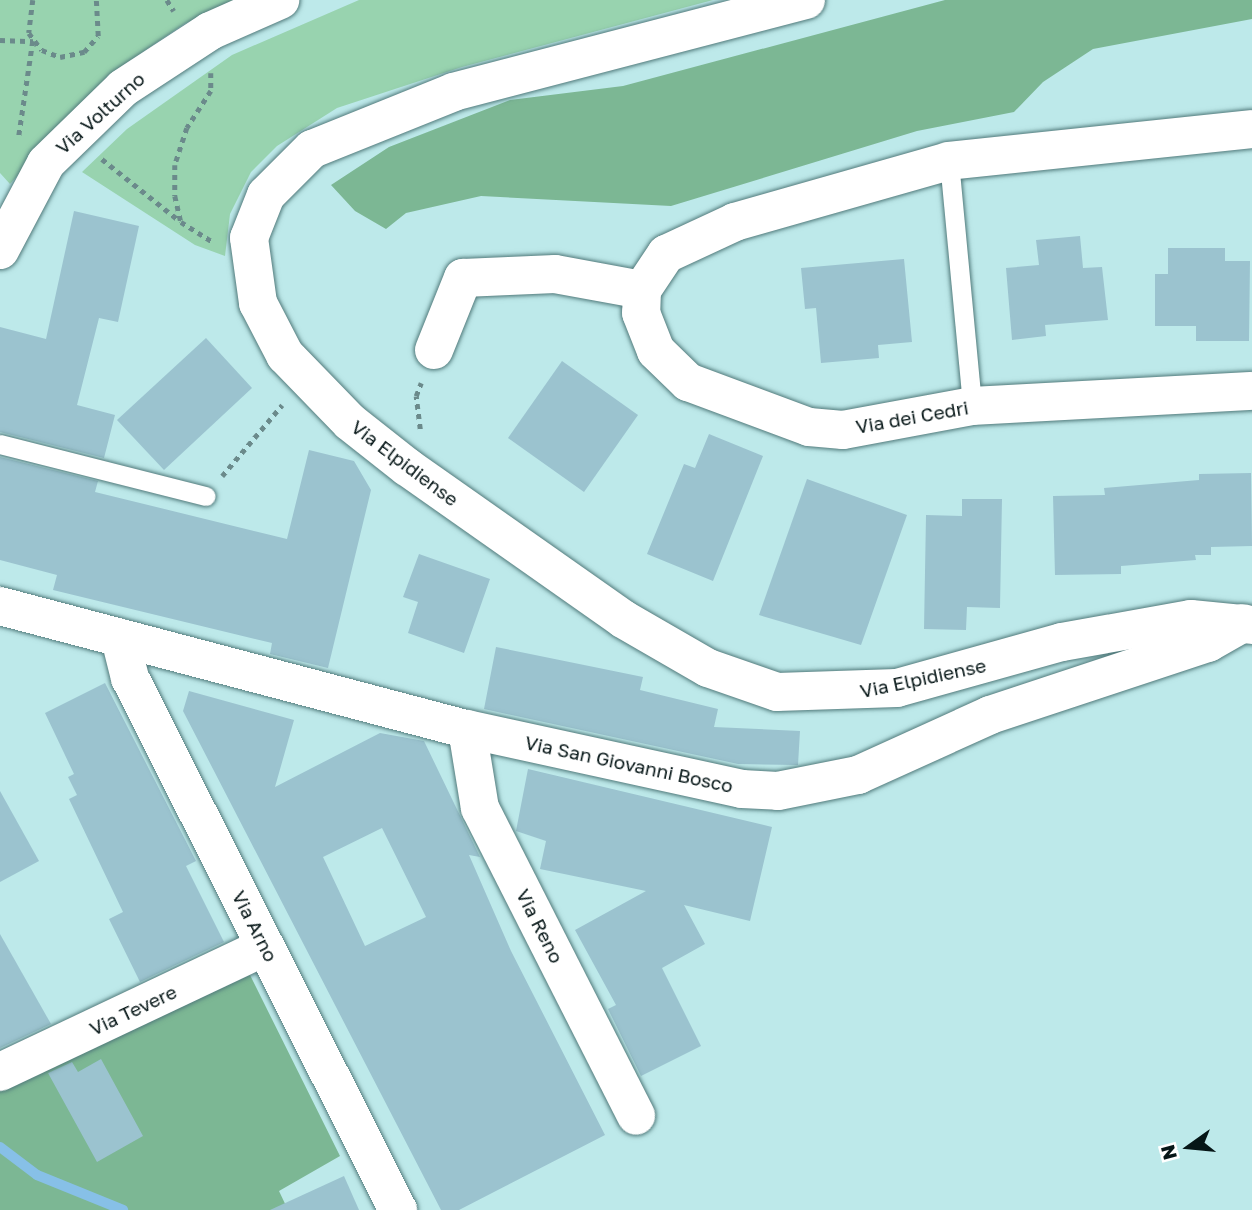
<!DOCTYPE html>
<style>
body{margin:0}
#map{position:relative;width:1252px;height:1210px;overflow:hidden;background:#bde9ea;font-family:"Golos Text",sans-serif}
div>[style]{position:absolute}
.green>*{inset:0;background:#98d3af}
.forest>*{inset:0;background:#7cb794}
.stream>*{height:10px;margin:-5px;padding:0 5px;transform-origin:5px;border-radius:5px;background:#87c0e7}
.building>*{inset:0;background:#9bc3cf}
.path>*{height:4.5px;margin-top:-2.25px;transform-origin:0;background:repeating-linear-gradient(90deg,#6b8a8b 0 5px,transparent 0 10px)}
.roads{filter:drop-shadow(0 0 2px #517a7b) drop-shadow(0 0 2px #517a7b)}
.lane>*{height:19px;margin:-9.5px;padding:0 9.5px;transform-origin:9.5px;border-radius:9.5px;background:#fff}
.street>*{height:38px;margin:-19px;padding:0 19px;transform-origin:19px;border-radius:19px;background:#fff}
.secondary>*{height:38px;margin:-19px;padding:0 19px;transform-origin:19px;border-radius:19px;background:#fff}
span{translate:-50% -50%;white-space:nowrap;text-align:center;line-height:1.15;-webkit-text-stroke:5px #fff;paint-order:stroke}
.street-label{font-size:19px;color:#061617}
.north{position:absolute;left:1154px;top:1112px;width:70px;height:70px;-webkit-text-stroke:5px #fff;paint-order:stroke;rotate:255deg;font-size:19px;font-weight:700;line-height:28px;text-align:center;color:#061617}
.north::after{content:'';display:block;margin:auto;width:24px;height:32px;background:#061617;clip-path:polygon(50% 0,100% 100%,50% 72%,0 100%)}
</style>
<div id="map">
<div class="green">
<i style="clip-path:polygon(0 0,234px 0,184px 24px,110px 74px,10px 184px,0 173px)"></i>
<i style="clip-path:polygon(359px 0,713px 0,462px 67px,337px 108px,277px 146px,251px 172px,230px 214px,225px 256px,195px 245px,82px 172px,127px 129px,232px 55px)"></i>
</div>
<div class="forest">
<i style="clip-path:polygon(945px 0,1252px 0,1252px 19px,1093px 49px,1043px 82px,1014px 112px,917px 131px,671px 206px,481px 196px,406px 213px,386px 229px,355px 211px,331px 185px,389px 147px,510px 100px,623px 86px)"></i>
<i style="clip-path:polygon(250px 975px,340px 1156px,279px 1191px,288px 1210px,0 1210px,0 1091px)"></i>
</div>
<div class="stream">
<i style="left:0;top:1147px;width:46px;rotate:37.1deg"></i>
<i style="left:37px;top:1175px;width:93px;rotate:22.1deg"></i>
</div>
<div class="building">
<i style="clip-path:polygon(74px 211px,139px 226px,118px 322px,99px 318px,77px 405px,115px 415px,104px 458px,0 432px,0 327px,46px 339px)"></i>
<i style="clip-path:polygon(1080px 236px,1083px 268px,1102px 267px,1108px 320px,1045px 325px,1046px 336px,1012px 340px,1006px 268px,1039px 265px,1036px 240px)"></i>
<i style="clip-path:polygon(1168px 248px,1225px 248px,1225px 261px,1250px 261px,1249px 341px,1196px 341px,1196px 326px,1155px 326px,1155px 274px,1168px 274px)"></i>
<i style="clip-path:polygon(904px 259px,912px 342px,878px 345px,879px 358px,821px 363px,816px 308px,805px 309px,801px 268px)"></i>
<i style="clip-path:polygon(206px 338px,252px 388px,164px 470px,117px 420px)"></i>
<i style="clip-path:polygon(562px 361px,638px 415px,584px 492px,508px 438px)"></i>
<i style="clip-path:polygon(709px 434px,763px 456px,713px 581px,647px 554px,684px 464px,695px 468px)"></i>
<i style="clip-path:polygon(309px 450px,354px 461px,371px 490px,328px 668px,270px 654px,272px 643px,53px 590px,57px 575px,0 560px,0 457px,98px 481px,95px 492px,287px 539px)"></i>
<i style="clip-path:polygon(1251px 473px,1252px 546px,1211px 547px,1211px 555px,1195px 555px,1196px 560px,1121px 566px,1121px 574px,1055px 575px,1053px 496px,1105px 495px,1104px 488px,1199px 480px,1199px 474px)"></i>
<i style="clip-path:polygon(807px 479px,907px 515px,861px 645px,759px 615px)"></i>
<i style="clip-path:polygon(962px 499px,1002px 499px,1000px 608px,967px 607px,966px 630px,924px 629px,926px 515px,962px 516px)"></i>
<i style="clip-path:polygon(419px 554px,490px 579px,464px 653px,408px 633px,418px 602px,403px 597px)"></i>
<i style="clip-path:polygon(496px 647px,643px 677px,640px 690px,718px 709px,714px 727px,800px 731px,798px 765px,738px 764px,484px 709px)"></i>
<i style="clip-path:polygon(105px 683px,196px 861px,186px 866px,224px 942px,140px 982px,109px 919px,123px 912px,69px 799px,77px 795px,68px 777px,74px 774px,45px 713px)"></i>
<i style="clip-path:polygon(evenodd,189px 691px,294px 720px,275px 787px,380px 733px,424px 741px,480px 857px,469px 855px,511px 951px,605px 1135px,459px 1210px,441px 1210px,183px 711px,189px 691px,382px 828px,426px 917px,365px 946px,323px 857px,382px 828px)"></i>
<i style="clip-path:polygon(528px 769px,772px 827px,750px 921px,684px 905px,705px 944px,662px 968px,701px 1046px,641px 1076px,608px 1009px,616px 1005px,575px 930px,646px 891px,540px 869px,546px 841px,516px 831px)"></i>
<i style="clip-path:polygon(0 791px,39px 861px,0 882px)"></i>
<i style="clip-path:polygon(0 934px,51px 1024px,0 1048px)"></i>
<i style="clip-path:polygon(101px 1059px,143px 1136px,97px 1162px,48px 1073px,72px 1062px,78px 1072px)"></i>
<i style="clip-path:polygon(344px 1176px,359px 1210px,270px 1210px)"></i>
</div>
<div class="path">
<i style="left:33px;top:0;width:33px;rotate:97deg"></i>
<i style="left:29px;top:33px;width:21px;rotate:53deg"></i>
<i style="left:42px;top:50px;width:19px;rotate:21deg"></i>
<i style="left:60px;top:57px;width:25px;rotate:-12deg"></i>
<i style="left:84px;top:52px;width:21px;rotate:-49deg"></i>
<i style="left:98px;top:36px;width:36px;rotate:-93deg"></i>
<i style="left:167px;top:0;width:13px;rotate:58deg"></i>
<i style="left:0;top:40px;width:33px;rotate:2deg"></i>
<i style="left:33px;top:41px;width:96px;rotate:98.4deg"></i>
<i style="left:211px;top:73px;width:18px;rotate:90deg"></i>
<i style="left:211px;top:91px;width:44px;rotate:123deg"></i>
<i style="left:187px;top:128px;width:39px;rotate:108deg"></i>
<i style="left:175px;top:165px;width:31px;rotate:90deg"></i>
<i style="left:175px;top:196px;width:27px;rotate:77deg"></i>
<i style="left:181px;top:222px;width:39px;rotate:32deg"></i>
<i style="left:102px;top:159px;width:100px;rotate:38.5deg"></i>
<i style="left:420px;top:429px;width:33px;rotate:-97deg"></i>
<i style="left:416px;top:396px;width:14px;rotate:-69deg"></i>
<i style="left:222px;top:476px;width:93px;rotate:-49.8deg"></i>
</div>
<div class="roads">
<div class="lane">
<i style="left:949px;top:161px;width:246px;rotate:84.6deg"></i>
<i style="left:0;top:444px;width:212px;rotate:14.2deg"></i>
</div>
<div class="street">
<i style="left:1252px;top:129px;width:305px;rotate:174deg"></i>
<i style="left:949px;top:161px;width:223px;rotate:164.1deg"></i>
<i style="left:735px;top:222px;width:76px;rotate:155.1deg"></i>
<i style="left:666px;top:254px;width:43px;rotate:123.7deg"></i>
<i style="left:642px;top:290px;width:23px;rotate:92deg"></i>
<i style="left:641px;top:313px;width:41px;rotate:68.5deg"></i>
<i style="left:656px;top:351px;width:45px;rotate:44.1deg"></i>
<i style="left:688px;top:382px;width:129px;rotate:20.4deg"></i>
<i style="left:809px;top:427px;width:34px;rotate:5deg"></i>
<i style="left:843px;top:430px;width:131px;rotate:-10.5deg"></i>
<i style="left:972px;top:406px;width:280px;rotate:-3.1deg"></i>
<i style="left:0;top:250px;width:98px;rotate:-62.1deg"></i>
<i style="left:46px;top:163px;width:107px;rotate:-44.2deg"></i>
<i style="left:123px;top:88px;width:104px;rotate:-33.2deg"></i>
<i style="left:210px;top:31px;width:77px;rotate:-23.9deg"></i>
<i style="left:434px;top:350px;width:78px;rotate:-68.1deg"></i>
<i style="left:463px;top:278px;width:92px;rotate:-2.5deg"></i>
<i style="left:555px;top:274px;width:88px;rotate:10.4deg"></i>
<i style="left:120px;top:638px;width:41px;rotate:76deg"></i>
<i style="left:130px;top:678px;width:596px;rotate:63.26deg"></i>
<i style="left:467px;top:729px;width:80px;rotate:80.7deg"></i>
<i style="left:480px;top:808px;width:345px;rotate:63.1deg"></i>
<i style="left:0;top:1072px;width:293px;rotate:-25.3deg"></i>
</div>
<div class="secondary">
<i style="left:806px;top:0;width:364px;rotate:165.4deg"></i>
<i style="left:454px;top:92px;width:153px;rotate:158.1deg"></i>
<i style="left:312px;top:149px;width:65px;rotate:135deg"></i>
<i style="left:266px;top:195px;width:46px;rotate:111.6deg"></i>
<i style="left:249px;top:238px;width:66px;rotate:82.1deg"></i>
<i style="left:258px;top:303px;width:59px;rotate:62.6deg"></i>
<i style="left:285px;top:355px;width:93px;rotate:45.9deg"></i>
<i style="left:350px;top:422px;width:73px;rotate:38.3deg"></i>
<i style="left:407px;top:467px;width:264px;rotate:35.1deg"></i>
<i style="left:623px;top:619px;width:98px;rotate:30deg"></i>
<i style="left:708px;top:668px;width:73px;rotate:19.2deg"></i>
<i style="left:777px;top:692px;width:120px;rotate:-1.9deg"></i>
<i style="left:897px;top:688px;width:171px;rotate:-15.6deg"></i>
<i style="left:1062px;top:642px;width:131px;rotate:-10.1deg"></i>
<i style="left:1191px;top:619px;width:61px;rotate:5.6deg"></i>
<i style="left:0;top:606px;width:483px;rotate:14.8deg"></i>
<i style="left:467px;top:729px;width:281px;rotate:12.3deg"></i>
<i style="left:742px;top:789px;width:36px;rotate:3deg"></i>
<i style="left:778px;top:791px;width:82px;rotate:-11.3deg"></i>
<i style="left:858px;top:775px;width:145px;rotate:-24.4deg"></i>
<i style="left:990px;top:715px;width:230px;rotate:-18.3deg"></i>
<i style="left:1208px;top:643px;width:40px;rotate:-29.7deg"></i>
</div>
</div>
<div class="street-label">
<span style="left:100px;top:113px;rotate:-42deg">Via Volturno</span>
<span style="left:912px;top:417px;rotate:-10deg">Via dei Cedri</span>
<span style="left:405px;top:463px;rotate:37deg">Via Elpidiense</span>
<span style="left:923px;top:678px;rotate:-12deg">Via Elpidiense</span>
<span style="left:629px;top:764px;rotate:12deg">Via San Giovanni Bosco</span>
<span style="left:255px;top:926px;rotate:63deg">Via Arno</span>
<span style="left:540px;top:926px;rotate:63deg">Via Reno</span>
<span style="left:133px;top:1010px;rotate:-25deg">Via Tevere</span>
</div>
<div class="north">N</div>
</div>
